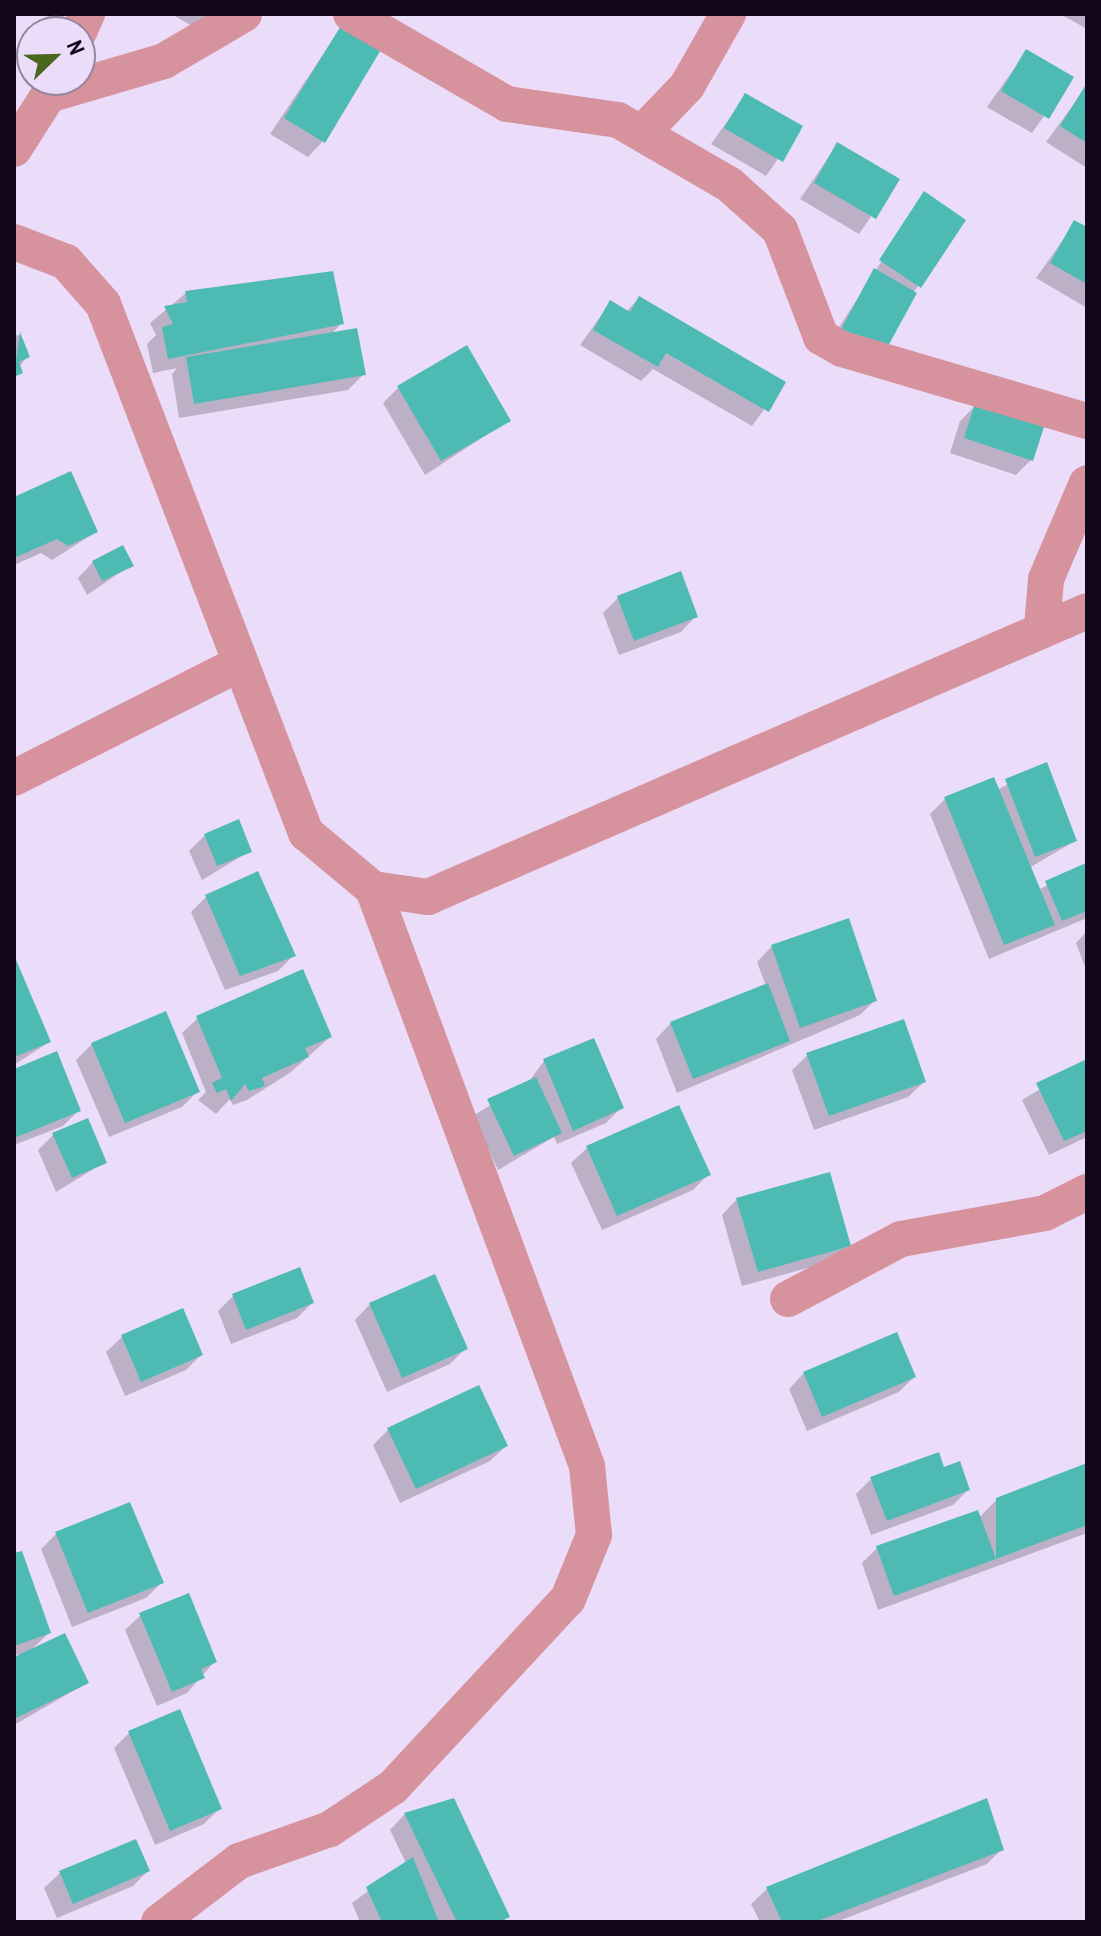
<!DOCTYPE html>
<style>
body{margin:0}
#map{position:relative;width:1101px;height:1936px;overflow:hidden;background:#ebddf9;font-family:"Archivo Narrow",sans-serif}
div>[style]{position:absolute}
.shadow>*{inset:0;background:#0003}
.building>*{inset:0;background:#4dbbb3}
.street>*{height:36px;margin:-18px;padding:0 18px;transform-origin:18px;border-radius:18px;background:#d6929d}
span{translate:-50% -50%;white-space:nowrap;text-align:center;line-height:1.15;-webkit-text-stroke:6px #ebddf9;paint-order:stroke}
.frame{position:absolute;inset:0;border:16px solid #11051b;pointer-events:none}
.north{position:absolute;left:16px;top:16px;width:80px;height:80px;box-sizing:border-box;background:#ebddf9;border:2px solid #9487a0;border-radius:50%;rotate:67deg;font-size:22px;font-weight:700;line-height:32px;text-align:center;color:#11051b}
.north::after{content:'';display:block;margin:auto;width:28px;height:36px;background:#4a681d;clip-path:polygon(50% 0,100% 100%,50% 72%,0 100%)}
</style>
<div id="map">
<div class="shadow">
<i style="clip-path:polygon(171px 14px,224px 14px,206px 34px)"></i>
<i style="clip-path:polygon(1060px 14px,1087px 14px,1087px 29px)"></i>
<i style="clip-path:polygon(342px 26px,323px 141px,308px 157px,270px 134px)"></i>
<i style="clip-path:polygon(1026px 52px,1071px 78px,1032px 133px,987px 107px)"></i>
<i style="clip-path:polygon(1085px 89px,1087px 90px,1087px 168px,1046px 142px)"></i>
<i style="clip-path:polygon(746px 95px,801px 126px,766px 176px,711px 144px)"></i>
<i style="clip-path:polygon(837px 145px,897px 179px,859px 234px,800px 199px)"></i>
<i style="clip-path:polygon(925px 194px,964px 220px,913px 293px,825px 349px)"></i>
<i style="clip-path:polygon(1075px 223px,1087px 230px,1087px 308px,1036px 278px)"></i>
<i style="clip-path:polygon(186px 293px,342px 323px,330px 335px,363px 375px,348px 390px,179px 418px,172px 374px,177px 368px,153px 373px,147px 344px,156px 335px,150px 323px)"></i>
<i style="clip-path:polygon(639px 298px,784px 382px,752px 426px,653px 369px,641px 381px,580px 345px,610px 303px,626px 312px)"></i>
<i style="clip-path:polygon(19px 335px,27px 357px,14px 373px,14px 336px)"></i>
<i style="clip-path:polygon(398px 388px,509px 420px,425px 475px,383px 403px)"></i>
<i style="clip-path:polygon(976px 405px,1031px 460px,1016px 475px,950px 453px,960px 421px)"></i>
<i style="clip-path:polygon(14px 499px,96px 532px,52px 560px,41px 553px,14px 565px)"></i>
<i style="clip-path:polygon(93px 562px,131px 565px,87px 595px,78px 578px)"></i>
<i style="clip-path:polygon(618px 598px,696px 616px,681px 632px,619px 655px,603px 613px)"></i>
<i style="clip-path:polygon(1045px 765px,1075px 841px,1029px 868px,1038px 890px,1085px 865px,1087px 918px,989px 959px,930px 814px,945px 799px,997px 790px)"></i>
<i style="clip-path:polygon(205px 835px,250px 851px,202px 880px,189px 851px)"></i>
<i style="clip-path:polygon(206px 897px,293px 956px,278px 971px,225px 990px,191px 912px)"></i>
<i style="clip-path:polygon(1087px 931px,1087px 972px,1076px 943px)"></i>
<i style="clip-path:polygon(772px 946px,875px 1000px,860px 1015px,677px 1093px,656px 1039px,671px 1023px,766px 986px,757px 962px)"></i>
<i style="clip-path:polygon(14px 960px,49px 1042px,14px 1065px)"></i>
<i style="clip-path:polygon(198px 1018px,330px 1037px,291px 1072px,247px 1100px,233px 1105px,230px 1099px,216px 1114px,198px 1100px,206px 1092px,182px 1033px)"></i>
<i style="clip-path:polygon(593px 1040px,621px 1108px,606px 1123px,557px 1144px,554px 1137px,498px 1170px,473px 1116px,530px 1080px,544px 1061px)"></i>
<i style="clip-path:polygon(92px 1044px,198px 1091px,182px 1107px,109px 1137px,76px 1060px)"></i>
<i style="clip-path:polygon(808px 1055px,924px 1082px,908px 1097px,814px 1130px,792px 1070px)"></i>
<i style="clip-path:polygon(1087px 1061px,1087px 1137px,1049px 1155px,1022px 1100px)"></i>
<i style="clip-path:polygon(14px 1071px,79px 1110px,63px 1126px,14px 1145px)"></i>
<i style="clip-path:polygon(53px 1135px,105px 1162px,56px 1192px,38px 1150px)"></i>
<i style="clip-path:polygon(587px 1148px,708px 1175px,693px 1190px,602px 1230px,571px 1163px)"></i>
<i style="clip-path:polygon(737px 1199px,848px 1245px,833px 1261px,742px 1286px,722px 1215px)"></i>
<i style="clip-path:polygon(234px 1295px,312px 1303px,297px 1318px,231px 1344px,218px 1311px)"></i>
<i style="clip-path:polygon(370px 1304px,465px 1349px,450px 1364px,387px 1392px,355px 1320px)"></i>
<i style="clip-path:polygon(122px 1337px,201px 1355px,186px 1370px,125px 1396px,106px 1352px)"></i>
<i style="clip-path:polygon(804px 1373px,914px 1377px,899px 1392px,807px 1431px,789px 1389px)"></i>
<i style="clip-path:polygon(388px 1430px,506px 1446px,490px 1461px,400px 1503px,373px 1445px)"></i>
<i style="clip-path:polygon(1087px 1465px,1087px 1533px,878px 1610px,862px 1563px,877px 1548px,979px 1518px,997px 1499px)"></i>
<i style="clip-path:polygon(943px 1470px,968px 1490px,953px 1505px,871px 1535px,856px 1494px,871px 1479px)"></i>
<i style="clip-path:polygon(56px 1534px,161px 1583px,146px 1598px,72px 1627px,41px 1549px)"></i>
<i style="clip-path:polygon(14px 1556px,49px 1633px,29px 1652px,87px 1683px,14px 1725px,14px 1660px,29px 1653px,14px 1655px)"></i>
<i style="clip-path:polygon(141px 1615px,215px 1661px,187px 1693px,157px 1706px,125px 1630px)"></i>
<i style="clip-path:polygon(129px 1733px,219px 1809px,204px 1824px,155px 1845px,114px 1748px)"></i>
<i style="clip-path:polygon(986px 1800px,1002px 1849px,987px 1864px,836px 1922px,760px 1922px,751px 1904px,767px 1889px)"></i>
<i style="clip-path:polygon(405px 1814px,507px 1917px,502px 1922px,360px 1922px,352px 1903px,406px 1863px,390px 1830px)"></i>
<i style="clip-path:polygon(148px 1871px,133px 1886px,57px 1918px,44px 1888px,60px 1873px)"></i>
</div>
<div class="building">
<i style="clip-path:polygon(342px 24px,382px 48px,325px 143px,284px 118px)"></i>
<i style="clip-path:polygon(1026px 49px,1074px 77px,1049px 119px,1001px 91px)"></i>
<i style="clip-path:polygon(1085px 86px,1087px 88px,1087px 143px,1060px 126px)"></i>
<i style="clip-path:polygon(745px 93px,803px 126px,783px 162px,724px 128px)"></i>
<i style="clip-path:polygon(837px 142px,900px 179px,876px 219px,814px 183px)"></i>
<i style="clip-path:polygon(924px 191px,966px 220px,921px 288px,879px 260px)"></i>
<i style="clip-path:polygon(1074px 220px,1087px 227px,1087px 284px,1050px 263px)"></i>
<i style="clip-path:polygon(874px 268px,917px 293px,882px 357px,839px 333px)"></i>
<i style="clip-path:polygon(333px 271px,344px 324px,168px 359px,162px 327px,173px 324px,164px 306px,187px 302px,185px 291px)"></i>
<i style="clip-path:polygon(639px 296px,786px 382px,769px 412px,666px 353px,658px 367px,593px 330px,610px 300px,630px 312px)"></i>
<i style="clip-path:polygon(357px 328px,366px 375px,194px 404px,186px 357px)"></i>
<i style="clip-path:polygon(20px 332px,30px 357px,19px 362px,23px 373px,14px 377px)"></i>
<i style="clip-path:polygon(467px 345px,511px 421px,441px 461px,397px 386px)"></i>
<i style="clip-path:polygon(975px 403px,1044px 427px,1033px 461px,964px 438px)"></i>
<i style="clip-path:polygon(71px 471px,98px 532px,68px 546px,57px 539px,14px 558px,14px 497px)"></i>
<i style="clip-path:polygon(123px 545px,134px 566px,102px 581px,92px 561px)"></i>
<i style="clip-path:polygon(681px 571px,698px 617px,634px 641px,617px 596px)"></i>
<i style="clip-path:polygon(1047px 762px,1077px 841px,1035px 857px,1005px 779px)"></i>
<i style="clip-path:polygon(994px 777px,1055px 925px,1004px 945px,944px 797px)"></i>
<i style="clip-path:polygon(239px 819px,252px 852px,217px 866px,204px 834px)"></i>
<i style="clip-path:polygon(1086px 863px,1087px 911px,1062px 921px,1045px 881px)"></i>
<i style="clip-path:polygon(258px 871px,296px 956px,240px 976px,205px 895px)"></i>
<i style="clip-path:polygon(849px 918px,877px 1001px,800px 1028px,771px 945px)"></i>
<i style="clip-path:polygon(14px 955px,51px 1042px,14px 1057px)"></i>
<i style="clip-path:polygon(303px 969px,332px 1037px,305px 1048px,309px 1057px,262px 1078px,265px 1086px,249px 1091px,245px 1084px,231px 1101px,226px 1089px,217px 1093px,212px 1083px,222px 1078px,196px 1016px)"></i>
<i style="clip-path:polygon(768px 983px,790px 1041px,693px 1079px,670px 1022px)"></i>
<i style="clip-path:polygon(166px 1011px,200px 1092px,125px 1123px,91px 1043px)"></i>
<i style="clip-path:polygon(904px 1019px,926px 1082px,829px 1116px,806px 1053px)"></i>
<i style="clip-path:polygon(594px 1038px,624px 1108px,573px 1131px,543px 1059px)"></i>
<i style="clip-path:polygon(57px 1051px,81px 1111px,14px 1138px,14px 1069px)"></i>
<i style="clip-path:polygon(1087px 1059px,1087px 1131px,1064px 1141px,1036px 1083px)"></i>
<i style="clip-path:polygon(536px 1077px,562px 1133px,514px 1156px,487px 1099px)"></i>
<i style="clip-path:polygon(679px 1105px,711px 1175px,617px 1216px,586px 1146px)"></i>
<i style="clip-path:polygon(88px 1118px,107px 1163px,72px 1178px,52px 1133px)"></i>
<i style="clip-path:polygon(830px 1172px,851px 1246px,758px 1272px,736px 1198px)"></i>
<i style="clip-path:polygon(300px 1267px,314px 1303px,246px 1330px,232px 1294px)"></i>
<i style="clip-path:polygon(435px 1274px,468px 1349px,402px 1378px,369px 1303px)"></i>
<i style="clip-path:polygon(183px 1308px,203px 1355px,141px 1382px,121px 1335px)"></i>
<i style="clip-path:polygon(897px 1332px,916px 1377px,822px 1417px,803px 1372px)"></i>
<i style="clip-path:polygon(479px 1385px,508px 1446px,416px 1489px,387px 1428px)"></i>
<i style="clip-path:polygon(939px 1452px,944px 1467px,960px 1461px,970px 1490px,887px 1521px,870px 1477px)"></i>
<i style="clip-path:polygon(1087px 1463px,1087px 1525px,996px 1559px,894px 1596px,876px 1546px,978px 1510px,996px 1559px,996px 1498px)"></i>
<i style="clip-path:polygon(130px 1502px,164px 1583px,88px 1613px,55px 1532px)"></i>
<i style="clip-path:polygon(22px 1551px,51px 1633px,14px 1646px,14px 1553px)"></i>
<i style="clip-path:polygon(189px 1593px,217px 1662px,201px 1669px,205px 1678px,172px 1692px,139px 1613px)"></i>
<i style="clip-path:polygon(65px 1633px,89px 1683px,14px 1719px,14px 1657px)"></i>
<i style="clip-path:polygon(180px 1709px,222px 1809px,170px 1831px,128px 1731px)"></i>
<i style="clip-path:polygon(454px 1798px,510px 1917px,499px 1922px,457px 1922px,404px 1813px)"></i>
<i style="clip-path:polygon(987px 1798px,1004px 1850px,815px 1922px,782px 1922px,766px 1887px)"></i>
<i style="clip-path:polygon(136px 1839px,150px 1871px,73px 1904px,59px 1871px)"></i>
<i style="clip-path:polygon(413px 1857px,439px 1922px,382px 1922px,366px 1887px)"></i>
</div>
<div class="street">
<i style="left:351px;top:14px;width:180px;rotate:30deg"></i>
<i style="left:507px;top:104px;width:112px;rotate:8.2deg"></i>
<i style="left:618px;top:120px;width:129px;rotate:30.1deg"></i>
<i style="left:730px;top:185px;width:67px;rotate:42deg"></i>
<i style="left:780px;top:230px;width:115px;rotate:69deg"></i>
<i style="left:821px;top:337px;width:24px;rotate:30deg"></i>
<i style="left:842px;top:349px;width:255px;rotate:16.4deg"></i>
<i style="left:79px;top:32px;width:20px;rotate:-66deg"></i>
<i style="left:52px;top:94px;width:117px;rotate:-16.4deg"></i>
<i style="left:164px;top:61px;width:93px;rotate:-30.4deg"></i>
<i style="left:645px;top:130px;width:61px;rotate:-46.3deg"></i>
<i style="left:687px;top:86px;width:83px;rotate:-60.3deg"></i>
<i style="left:14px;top:149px;width:82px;rotate:-57.5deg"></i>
<i style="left:14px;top:242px;width:56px;rotate:21deg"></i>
<i style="left:66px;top:262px;width:56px;rotate:48.6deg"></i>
<i style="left:103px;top:304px;width:567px;rotate:69.01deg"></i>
<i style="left:306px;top:833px;width:87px;rotate:39.9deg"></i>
<i style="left:373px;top:889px;width:56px;rotate:8.3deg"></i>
<i style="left:428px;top:897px;width:718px;rotate:-23.46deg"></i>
<i style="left:1042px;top:627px;width:48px;rotate:-85.2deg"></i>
<i style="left:1046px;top:579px;width:104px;rotate:-66.9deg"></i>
<i style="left:14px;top:778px;width:254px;rotate:-26.9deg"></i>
<i style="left:788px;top:1299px;width:128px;rotate:-28deg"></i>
<i style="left:901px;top:1239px;width:146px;rotate:-10.2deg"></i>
<i style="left:1045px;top:1213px;width:47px;rotate:-26.6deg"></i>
<i style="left:159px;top:1922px;width:101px;rotate:-37.3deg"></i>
<i style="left:239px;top:1861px;width:96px;rotate:-19.4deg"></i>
<i style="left:330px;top:1829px;width:76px;rotate:-33.7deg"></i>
<i style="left:393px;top:1787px;width:257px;rotate:-47.1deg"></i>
<i style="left:568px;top:1599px;width:69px;rotate:-67.9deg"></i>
<i style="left:594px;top:1535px;width:69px;rotate:-95.8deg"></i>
<i style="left:587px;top:1466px;width:615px;rotate:-110.35deg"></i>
</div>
<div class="frame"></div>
<div class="north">N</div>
</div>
